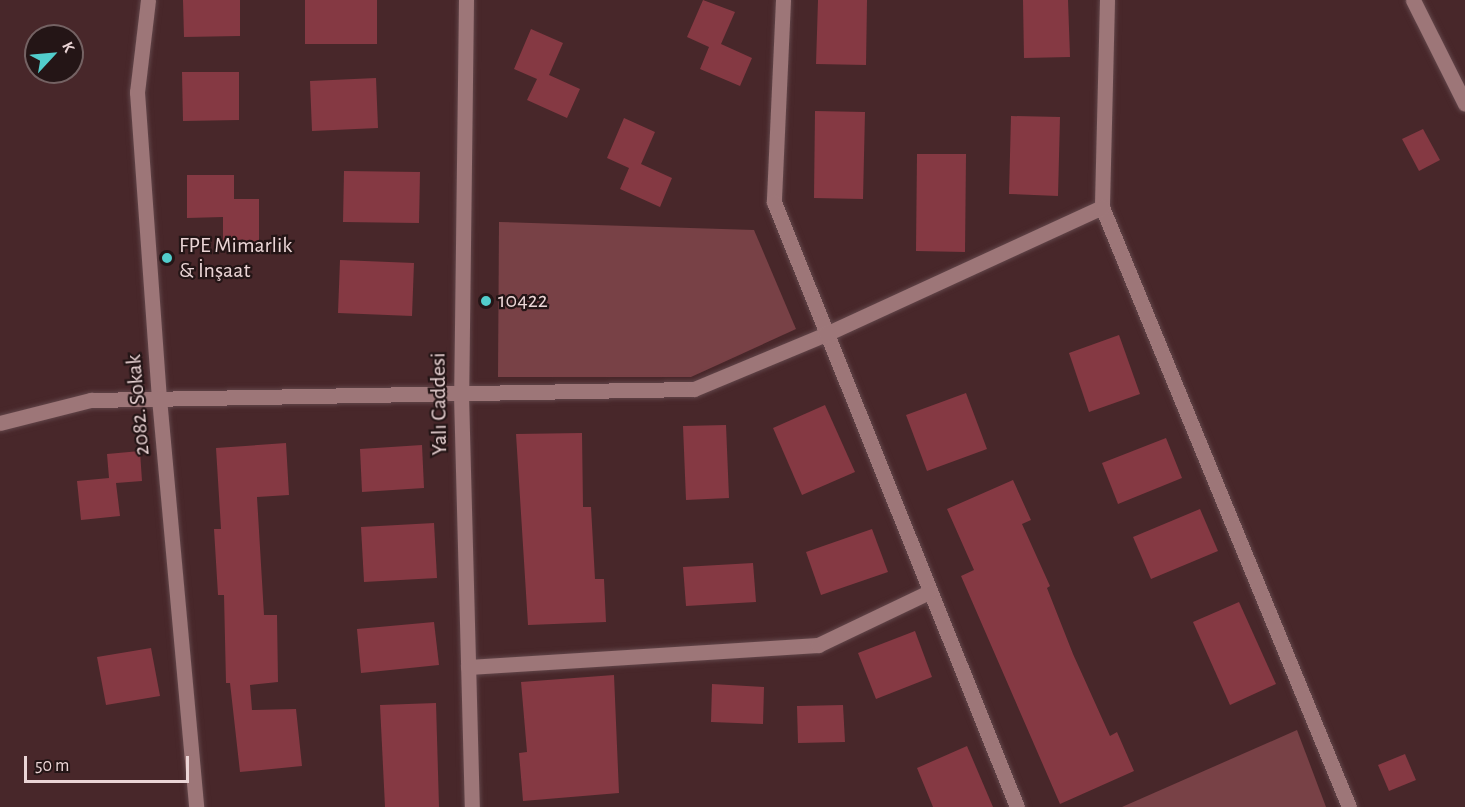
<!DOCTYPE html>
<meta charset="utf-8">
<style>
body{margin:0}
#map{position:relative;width:1465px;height:807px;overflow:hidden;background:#48272a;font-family:"Alegreya Sans",sans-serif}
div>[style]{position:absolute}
.green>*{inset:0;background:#784146}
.building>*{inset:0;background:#853943}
.roads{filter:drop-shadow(0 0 2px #62464a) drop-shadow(0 0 2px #62464a)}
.street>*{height:15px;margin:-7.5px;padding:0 7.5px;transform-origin:7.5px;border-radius:7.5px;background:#9d7678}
.dots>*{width:16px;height:16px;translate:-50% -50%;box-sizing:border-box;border:3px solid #241516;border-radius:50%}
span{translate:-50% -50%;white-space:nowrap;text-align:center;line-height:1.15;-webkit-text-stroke:4.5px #241516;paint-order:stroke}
.poi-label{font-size:22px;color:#ebd5d6}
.left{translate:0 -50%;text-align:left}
.street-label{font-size:22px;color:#ebd5d6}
.north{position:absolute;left:24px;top:24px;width:60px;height:60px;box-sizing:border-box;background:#241516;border:2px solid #746263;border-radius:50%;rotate:64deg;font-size:16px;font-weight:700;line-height:24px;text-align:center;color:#ebd5d6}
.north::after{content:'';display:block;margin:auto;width:21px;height:27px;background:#52cdcc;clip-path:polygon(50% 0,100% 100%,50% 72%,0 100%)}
.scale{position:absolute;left:24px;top:756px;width:165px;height:27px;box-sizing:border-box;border:3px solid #ebd5d6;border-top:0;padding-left:8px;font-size:18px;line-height:21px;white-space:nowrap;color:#ebd5d6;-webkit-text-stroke:4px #241516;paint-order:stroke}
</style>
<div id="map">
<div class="green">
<i style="clip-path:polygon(499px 222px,754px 230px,796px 329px,691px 377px,498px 377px)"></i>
<i style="clip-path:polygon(1297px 730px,1326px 807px,1122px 807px)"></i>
</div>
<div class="building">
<i style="clip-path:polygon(183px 0,240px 0,240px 36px,184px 37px)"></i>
<i style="clip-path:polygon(305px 0,377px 0,377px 44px,305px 44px)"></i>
<i style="clip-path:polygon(703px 0,735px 12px,721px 44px,752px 58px,740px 86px,700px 69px,709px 47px,687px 37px)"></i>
<i style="clip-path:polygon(818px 0,867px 0,866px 65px,816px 64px)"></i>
<i style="clip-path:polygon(1023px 0,1068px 0,1070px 57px,1024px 58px)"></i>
<i style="clip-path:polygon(531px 29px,563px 43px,549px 75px,580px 89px,567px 118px,527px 100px,537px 79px,514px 69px)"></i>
<i style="clip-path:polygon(182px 72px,239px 72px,239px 120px,183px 121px)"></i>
<i style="clip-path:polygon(376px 78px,378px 128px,312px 131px,310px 81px)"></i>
<i style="clip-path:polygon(815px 111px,865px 112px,863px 199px,814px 198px)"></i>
<i style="clip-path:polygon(1011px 116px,1060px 117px,1058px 196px,1009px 194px)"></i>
<i style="clip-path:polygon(624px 118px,655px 132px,641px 164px,672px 178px,660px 207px,620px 189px,629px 168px,607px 158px)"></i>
<i style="clip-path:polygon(1423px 129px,1440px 160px,1419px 171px,1402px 139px)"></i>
<i style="clip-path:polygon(917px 154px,966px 154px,965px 252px,916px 251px)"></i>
<i style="clip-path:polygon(344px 171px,420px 172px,419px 223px,343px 222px)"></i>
<i style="clip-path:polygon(187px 175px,234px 175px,234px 199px,259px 199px,259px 245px,223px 245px,223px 217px,187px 218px)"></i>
<i style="clip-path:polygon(340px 260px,414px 263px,412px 316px,338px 313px)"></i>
<i style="clip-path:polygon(1119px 335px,1140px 394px,1089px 412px,1069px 353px)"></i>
<i style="clip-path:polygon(966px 393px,987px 449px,927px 471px,906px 415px)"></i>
<i style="clip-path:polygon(825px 405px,855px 472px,802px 495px,773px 428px)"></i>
<i style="clip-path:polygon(726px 425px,729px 498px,686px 500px,683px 426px)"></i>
<i style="clip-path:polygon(582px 433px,583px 507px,591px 507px,595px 579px,604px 579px,606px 622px,528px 625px,516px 434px)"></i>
<i style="clip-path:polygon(1166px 438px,1182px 478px,1118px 504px,1102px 463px)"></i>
<i style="clip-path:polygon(286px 443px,289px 495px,257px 497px,264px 615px,277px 615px,278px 682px,250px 685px,252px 710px,296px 709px,302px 766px,240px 772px,230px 683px,226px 683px,224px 595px,218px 595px,214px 529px,221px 529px,216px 448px)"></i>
<i style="clip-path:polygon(422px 445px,424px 488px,362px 492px,360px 449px)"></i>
<i style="clip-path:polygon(140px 451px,142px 481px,116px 483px,120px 516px,81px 520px,77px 481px,109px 478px,107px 454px)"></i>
<i style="clip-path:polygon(1013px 480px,1031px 520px,1022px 524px,1050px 586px,1047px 588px,1073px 654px,1110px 736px,1117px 732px,1134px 771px,1060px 804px,961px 576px,974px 570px,947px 509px)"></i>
<i style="clip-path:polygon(1200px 509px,1218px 551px,1151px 579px,1133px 537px)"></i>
<i style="clip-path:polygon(434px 523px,437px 578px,364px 582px,361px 527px)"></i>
<i style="clip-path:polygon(872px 529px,888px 572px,821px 595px,806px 552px)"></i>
<i style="clip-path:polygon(753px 563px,756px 602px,686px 606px,683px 567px)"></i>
<i style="clip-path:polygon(1239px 602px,1276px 684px,1230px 705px,1193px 622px)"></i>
<i style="clip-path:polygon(434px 622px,439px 665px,361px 673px,357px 629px)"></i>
<i style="clip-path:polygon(915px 631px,932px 677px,876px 699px,858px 653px)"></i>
<i style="clip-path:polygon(151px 648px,160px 696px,106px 705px,97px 657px)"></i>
<i style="clip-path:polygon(614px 675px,619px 793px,523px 801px,519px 753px,527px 752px,521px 682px)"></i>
<i style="clip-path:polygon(712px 684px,764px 687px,763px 724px,711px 722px)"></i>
<i style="clip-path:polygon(436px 703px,439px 807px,385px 807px,380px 705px)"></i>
<i style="clip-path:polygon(843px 705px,845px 742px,798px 743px,797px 706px)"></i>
<i style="clip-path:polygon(967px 746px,993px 807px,933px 807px,917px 768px)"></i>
<i style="clip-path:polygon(1405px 754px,1416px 780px,1389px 791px,1378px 765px)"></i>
</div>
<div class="roads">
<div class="street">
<i style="left:148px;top:0;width:93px;rotate:96.8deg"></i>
<i style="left:137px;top:92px;width:307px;rotate:85.9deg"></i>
<i style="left:159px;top:398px;width:411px;rotate:84.8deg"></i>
<i style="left:466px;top:0;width:394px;rotate:90.7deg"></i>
<i style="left:461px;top:394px;width:413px;rotate:88.5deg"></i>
<i style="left:783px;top:0;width:202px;rotate:92.6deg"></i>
<i style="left:774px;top:202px;width:652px;rotate:68.12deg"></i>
<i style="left:1107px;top:0;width:207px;rotate:91.4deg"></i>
<i style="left:1102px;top:207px;width:649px;rotate:67.62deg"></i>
<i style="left:1413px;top:0;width:116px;rotate:63.4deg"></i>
<i style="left:0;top:423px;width:94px;rotate:-14.2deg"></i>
<i style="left:91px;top:400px;width:603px;rotate:-1.05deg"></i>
<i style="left:694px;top:389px;width:143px;rotate:-22.6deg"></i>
<i style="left:826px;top:334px;width:304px;rotate:-24.7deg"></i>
<i style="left:468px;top:667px;width:351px;rotate:-3.6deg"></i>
<i style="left:818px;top:645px;width:123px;rotate:-25.5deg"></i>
</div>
</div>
<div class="dots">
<i style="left:167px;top:258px;background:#52cdcc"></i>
<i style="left:486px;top:301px;background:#52cdcc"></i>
</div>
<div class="poi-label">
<span class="left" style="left:179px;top:258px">FPE Mimarlik<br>&amp; İnşaat</span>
<span class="left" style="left:498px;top:301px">10422</span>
</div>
<div class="street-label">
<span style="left:439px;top:404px;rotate:-91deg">Yalı Caddesi</span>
<span style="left:138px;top:405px;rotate:-95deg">2082. Sokak</span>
</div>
<div class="north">K</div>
<div class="scale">50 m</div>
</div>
